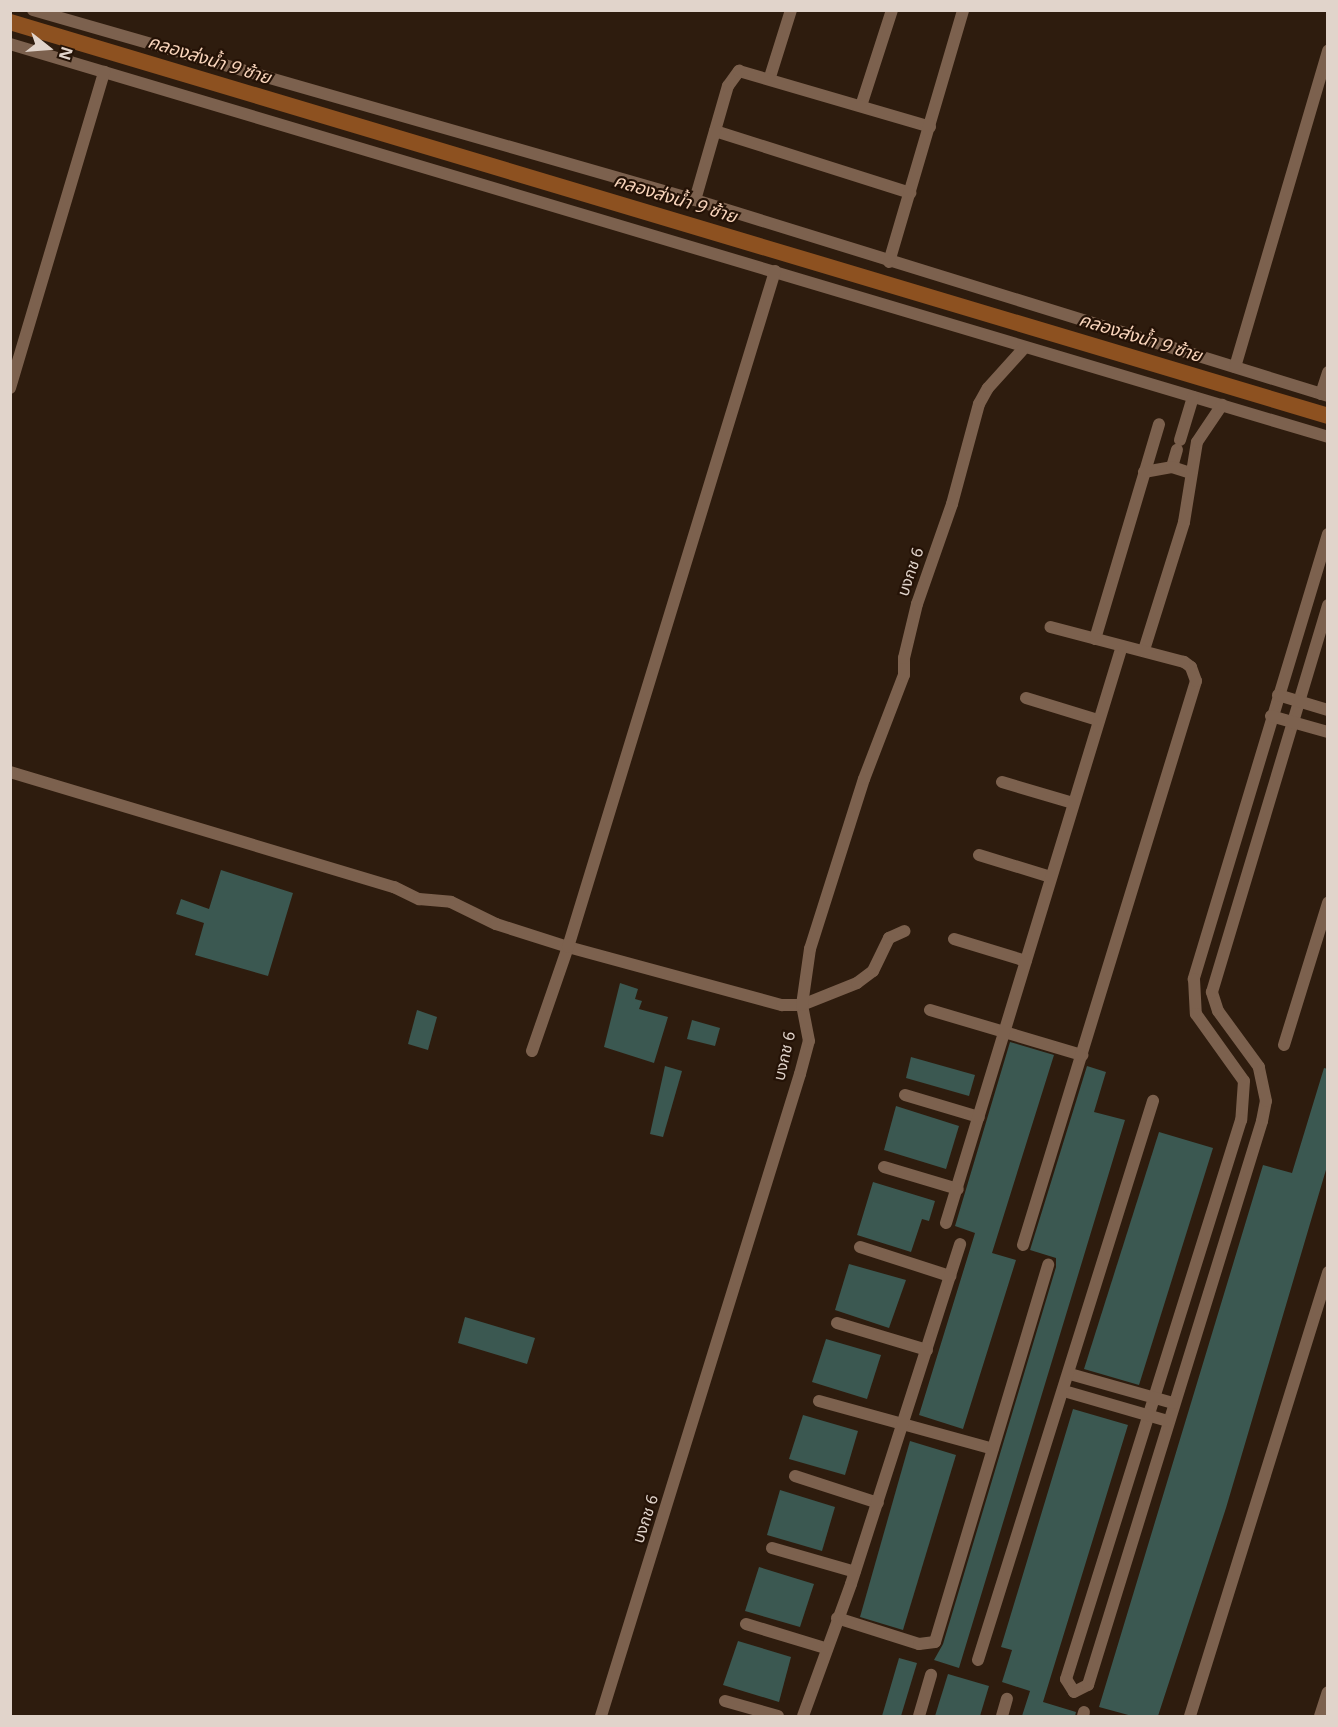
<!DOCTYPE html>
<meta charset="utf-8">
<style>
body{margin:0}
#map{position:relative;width:1338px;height:1727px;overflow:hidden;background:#2e1c0e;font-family:Georgia,"Noto Sans Thai",serif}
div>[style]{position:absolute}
.canal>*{height:16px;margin:-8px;padding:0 8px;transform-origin:8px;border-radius:8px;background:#8d5120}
.building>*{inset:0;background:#3b5851}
.street>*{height:12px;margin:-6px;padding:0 6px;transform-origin:6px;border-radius:6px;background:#7c614e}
span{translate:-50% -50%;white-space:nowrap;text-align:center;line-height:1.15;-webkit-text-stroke:4.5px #241206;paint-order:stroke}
.street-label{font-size:16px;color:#e1d4cb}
.water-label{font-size:18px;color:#f8d4bb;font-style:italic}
.frame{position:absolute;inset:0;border:12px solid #e1d4cb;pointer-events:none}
.north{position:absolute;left:18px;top:18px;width:60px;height:60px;-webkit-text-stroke:4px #241206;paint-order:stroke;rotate:107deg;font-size:16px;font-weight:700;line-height:24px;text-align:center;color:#e1d4cb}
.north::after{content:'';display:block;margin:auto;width:21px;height:27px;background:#e1d4cb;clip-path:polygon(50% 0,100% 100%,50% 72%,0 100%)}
</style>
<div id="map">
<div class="canal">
<i style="left:10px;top:22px;width:1376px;rotate:16.64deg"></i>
</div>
<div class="building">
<i style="clip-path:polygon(221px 870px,293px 893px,268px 976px,195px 955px,204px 923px,176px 914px,181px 899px,209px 909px)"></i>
<i style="clip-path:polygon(620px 983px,638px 989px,635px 999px,642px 1001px,639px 1009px,668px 1017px,654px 1063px,604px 1047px)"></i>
<i style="clip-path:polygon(417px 1010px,437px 1017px,428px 1050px,408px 1044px)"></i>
<i style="clip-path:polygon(692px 1020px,720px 1028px,715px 1046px,687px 1039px)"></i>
<i style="clip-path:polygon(1010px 1042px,1054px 1055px,992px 1253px,1016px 1260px,963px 1429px,919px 1415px,975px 1233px,955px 1226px)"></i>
<i style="clip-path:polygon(911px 1057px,975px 1075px,969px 1096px,906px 1078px)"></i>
<i style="clip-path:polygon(665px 1066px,682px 1071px,663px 1137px,650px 1134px)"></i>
<i style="clip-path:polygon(1087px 1066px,1106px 1072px,1094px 1112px,1125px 1120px,959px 1668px,934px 1660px,943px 1644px,1056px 1267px,1056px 1258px,1030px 1250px)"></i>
<i style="clip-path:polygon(1324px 1068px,1328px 1069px,1328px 1163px,1226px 1508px,1158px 1716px,1132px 1716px,1099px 1707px,1263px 1165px,1292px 1173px)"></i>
<i style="clip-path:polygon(896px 1106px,959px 1126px,946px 1169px,884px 1150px)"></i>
<i style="clip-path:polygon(1159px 1132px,1213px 1148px,1139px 1385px,1084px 1369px)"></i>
<i style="clip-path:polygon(873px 1182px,935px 1201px,929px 1221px,922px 1219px,911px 1252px,857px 1235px)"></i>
<i style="clip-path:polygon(849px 1264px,906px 1280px,889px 1328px,835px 1310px)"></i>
<i style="clip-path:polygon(465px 1317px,535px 1338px,527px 1364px,458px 1343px)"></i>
<i style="clip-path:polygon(826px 1339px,881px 1355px,867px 1399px,812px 1382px)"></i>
<i style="clip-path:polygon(1073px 1409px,1128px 1425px,1043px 1702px,1076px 1712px,1075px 1716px,1022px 1716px,1030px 1691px,1002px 1682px,1012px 1650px,1001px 1647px)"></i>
<i style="clip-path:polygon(803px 1415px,858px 1431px,845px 1475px,789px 1459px)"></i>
<i style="clip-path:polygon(910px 1441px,956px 1455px,903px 1630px,860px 1617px)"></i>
<i style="clip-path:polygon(780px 1490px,835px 1507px,822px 1551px,767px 1535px)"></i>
<i style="clip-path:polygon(759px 1567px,814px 1584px,800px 1627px,745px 1611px)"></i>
<i style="clip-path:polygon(738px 1641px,791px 1657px,779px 1702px,723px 1685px)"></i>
<i style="clip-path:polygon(899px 1658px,917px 1663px,901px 1716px,882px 1716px)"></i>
<i style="clip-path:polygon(948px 1674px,989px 1686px,980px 1716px,935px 1716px)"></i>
</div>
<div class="street">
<i style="left:33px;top:10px;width:689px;rotate:16.01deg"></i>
<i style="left:695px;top:200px;width:663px;rotate:17.2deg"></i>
<i style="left:10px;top:44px;width:1375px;rotate:16.6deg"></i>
<i style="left:770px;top:77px;width:70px;rotate:-72.6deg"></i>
<i style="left:861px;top:106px;width:101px;rotate:-72.1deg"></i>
<i style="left:715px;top:131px;width:205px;rotate:17.6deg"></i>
<i style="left:695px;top:200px;width:119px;rotate:-73.9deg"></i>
<i style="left:728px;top:86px;width:19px;rotate:-54deg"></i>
<i style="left:739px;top:71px;width:199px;rotate:16.3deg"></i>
<i style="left:889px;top:262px;width:263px;rotate:-73.6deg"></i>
<i style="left:1235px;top:367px;width:330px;rotate:-73.6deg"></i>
<i style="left:10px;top:388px;width:330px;rotate:-73.4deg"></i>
<i style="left:1321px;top:394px;width:23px;rotate:-72deg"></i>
<i style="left:1180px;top:440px;width:45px;rotate:-73.2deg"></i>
<i style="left:1172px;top:467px;width:18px;rotate:-74deg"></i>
<i style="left:1144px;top:472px;width:28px;rotate:-10deg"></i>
<i style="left:1172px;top:467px;width:19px;rotate:18deg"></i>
<i style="left:1328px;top:534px;width:465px;rotate:106.8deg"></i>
<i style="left:1194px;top:979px;width:35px;rotate:87deg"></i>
<i style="left:1196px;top:1014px;width:82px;rotate:54.4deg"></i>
<i style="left:1244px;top:1081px;width:39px;rotate:94deg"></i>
<i style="left:1241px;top:1120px;width:586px;rotate:107.38deg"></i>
<i style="left:1066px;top:1679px;width:15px;rotate:58deg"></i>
<i style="left:1074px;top:1692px;width:16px;rotate:-27deg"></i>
<i style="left:1088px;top:1685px;width:590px;rotate:-72.85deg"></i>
<i style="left:1262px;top:1121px;width:20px;rotate:-79deg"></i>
<i style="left:1266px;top:1101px;width:35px;rotate:-102deg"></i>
<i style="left:1259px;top:1067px;width:69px;rotate:-126.2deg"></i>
<i style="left:1218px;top:1011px;width:20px;rotate:-108deg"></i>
<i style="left:1212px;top:992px;width:404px;rotate:-73.3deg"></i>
<i style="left:1095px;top:639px;width:224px;rotate:-73.4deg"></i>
<i style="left:1144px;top:650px;width:134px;rotate:-72.6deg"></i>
<i style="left:1184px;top:522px;width:81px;rotate:-80.8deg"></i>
<i style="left:1197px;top:442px;width:45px;rotate:-56deg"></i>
<i style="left:1278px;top:695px;width:52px;rotate:16.7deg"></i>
<i style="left:1026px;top:698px;width:75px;rotate:17deg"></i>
<i style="left:1271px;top:716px;width:59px;rotate:15.7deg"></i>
<i style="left:10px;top:772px;width:401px;rotate:16.7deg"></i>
<i style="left:394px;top:887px;width:28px;rotate:26deg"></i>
<i style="left:419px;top:899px;width:32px;rotate:5deg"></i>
<i style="left:451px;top:902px;width:50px;rotate:26.1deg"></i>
<i style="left:496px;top:924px;width:76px;rotate:17.7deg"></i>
<i style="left:568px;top:947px;width:222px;rotate:15.2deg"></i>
<i style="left:782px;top:1005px;width:20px"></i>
<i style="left:802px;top:1005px;width:59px;rotate:-21.8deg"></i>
<i style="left:857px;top:983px;width:20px;rotate:-37deg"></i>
<i style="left:873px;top:971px;width:37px;rotate:-64deg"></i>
<i style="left:889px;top:938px;width:17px;rotate:-24deg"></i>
<i style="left:1002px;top:782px;width:74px;rotate:16.5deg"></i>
<i style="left:979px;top:855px;width:75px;rotate:17deg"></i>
<i style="left:954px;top:939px;width:75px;rotate:17deg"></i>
<i style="left:930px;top:1010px;width:159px;rotate:16.5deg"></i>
<i style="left:1284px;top:1045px;width:149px;rotate:-72.8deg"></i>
<i style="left:532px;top:1051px;width:110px;rotate:-70.9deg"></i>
<i style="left:568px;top:947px;width:707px;rotate:-72.97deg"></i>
<i style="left:905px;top:1095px;width:77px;rotate:16.6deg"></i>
<i style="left:884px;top:1167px;width:77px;rotate:16.6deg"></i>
<i style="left:946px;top:1223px;width:603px;rotate:-73.04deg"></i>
<i style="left:1023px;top:1245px;width:590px;rotate:-72.95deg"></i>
<i style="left:1196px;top:681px;width:15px;rotate:-110deg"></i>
<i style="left:1191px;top:667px;width:9px;rotate:-144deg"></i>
<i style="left:1184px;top:662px;width:138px;rotate:-165.3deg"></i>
<i style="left:860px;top:1247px;width:95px;rotate:17.9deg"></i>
<i style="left:837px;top:1323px;width:94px;rotate:16.7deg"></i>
<i style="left:1070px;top:1374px;width:107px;rotate:15.7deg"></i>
<i style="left:1064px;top:1391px;width:108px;rotate:16.1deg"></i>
<i style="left:819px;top:1401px;width:180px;rotate:15.4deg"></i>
<i style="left:795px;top:1476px;width:87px;rotate:18deg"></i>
<i style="left:772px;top:1548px;width:86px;rotate:16.1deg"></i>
<i style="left:837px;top:1618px;width:86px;rotate:17.6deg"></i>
<i style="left:919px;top:1644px;width:16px;rotate:-7deg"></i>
<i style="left:935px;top:1642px;width:394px;rotate:-73.3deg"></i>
<i style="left:746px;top:1624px;width:83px;rotate:16.9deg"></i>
<i style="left:978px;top:1660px;width:586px;rotate:-72.62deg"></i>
<i style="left:725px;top:1701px;width:55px;rotate:15.8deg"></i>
<i style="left:601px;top:1716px;width:672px;rotate:-72.78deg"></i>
<i style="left:800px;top:1074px;width:34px;rotate:-75deg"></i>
<i style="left:809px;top:1041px;width:37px;rotate:-101deg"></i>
<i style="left:802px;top:1005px;width:57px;rotate:-81.9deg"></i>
<i style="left:810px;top:949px;width:178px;rotate:-72.4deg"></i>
<i style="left:864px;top:779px;width:111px;rotate:-69deg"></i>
<i style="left:904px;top:675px;width:17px;rotate:-90deg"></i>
<i style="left:904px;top:658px;width:56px;rotate:-76.5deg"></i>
<i style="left:917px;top:604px;width:106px;rotate:-70.7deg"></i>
<i style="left:952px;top:504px;width:104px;rotate:-74.9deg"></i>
<i style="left:979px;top:404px;width:18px;rotate:-61deg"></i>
<i style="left:988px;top:388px;width:55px;rotate:-47.9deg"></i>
<i style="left:803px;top:1716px;width:140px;rotate:-70deg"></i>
<i style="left:851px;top:1584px;width:357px;rotate:-72.2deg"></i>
<i style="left:919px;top:1716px;width:43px;rotate:-73.7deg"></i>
<i style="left:1002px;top:1716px;width:18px;rotate:-74deg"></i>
<i style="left:1083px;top:1716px;width:4px;rotate:-76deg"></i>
<i style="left:1190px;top:1716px;width:465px;rotate:-72.7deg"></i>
<i style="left:1320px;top:1716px;width:25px;rotate:-72deg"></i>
</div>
<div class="street-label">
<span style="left:911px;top:572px;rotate:-71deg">บงกช 6</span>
<span style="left:785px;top:1056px;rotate:-77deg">บงกช 6</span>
<span style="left:646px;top:1519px;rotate:-72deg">บงกช 6</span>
</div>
<div class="water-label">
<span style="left:209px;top:61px;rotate:17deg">คลองส่งน้ำ 9 ซ้าย</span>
<span style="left:675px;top:200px;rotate:17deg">คลองส่งน้ำ 9 ซ้าย</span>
<span style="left:1140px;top:339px;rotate:17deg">คลองส่งน้ำ 9 ซ้าย</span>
</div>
<div class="frame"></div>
<div class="north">N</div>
</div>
